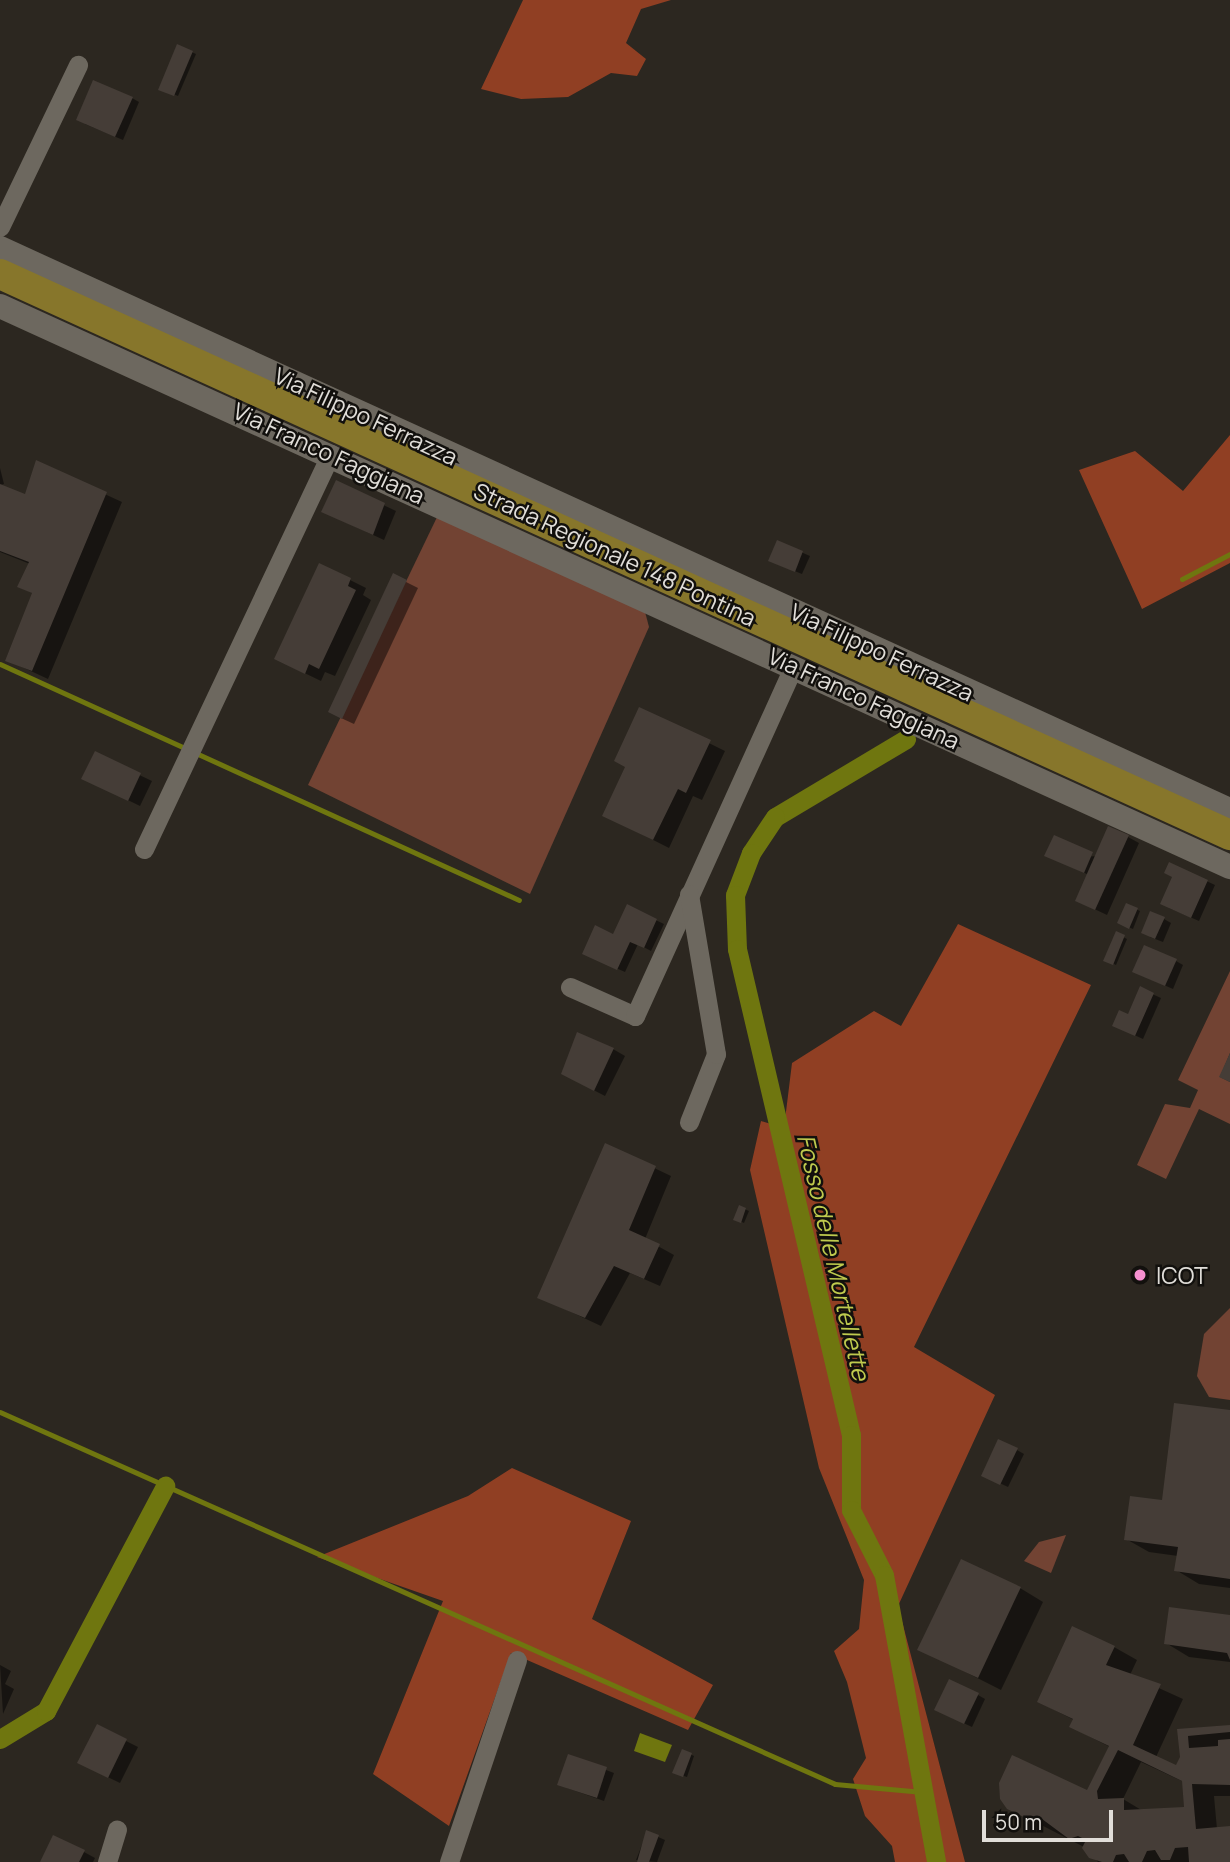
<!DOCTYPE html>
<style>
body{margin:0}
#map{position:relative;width:1230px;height:1862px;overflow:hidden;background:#2c2720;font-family:Manrope,sans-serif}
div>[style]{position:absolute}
.green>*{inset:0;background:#724333}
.forest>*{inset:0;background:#903f23}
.water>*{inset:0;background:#6f760f}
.shadow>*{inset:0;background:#0007}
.stream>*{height:5px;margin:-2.5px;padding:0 2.5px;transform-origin:2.5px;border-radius:2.5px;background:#6f760f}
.canal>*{height:19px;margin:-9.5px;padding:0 9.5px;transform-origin:9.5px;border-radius:9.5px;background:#6f760f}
.building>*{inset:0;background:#453d37}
.minor>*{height:19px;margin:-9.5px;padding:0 9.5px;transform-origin:9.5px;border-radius:9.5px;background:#6d685f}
.tertiary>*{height:24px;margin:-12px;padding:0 12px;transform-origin:12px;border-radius:12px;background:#6d685f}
.primary>*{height:30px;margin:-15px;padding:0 15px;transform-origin:15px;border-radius:15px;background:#87762b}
.dots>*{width:19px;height:19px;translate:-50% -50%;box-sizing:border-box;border:4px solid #12100d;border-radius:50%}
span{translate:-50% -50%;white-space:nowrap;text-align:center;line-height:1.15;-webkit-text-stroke:5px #12100d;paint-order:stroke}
.street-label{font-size:23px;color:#e1ded9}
.poi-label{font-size:23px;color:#e1ded9}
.left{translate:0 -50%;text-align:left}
.water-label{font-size:24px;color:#bfca4e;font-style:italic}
.scale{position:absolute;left:982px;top:1810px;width:131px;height:32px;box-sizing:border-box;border:4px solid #e1ded9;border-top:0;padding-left:9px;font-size:21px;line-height:24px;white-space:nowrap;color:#e1ded9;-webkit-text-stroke:5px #12100d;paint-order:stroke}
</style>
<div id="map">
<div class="green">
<i style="clip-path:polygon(439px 513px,644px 608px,649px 627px,530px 894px,308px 785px)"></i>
<i style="clip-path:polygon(1230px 971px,1230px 1053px,1220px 1077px,1230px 1082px,1230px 1124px,1199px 1109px,1166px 1179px,1137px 1165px,1165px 1104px,1190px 1108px,1198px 1090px,1178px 1080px)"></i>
<i style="clip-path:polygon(1230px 1308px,1230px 1400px,1209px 1397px,1197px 1376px,1204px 1334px)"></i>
<i style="clip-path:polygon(1066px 1535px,1051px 1573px,1024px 1561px,1039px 1542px)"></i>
</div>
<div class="forest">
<i style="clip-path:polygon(523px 0,671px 0,641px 9px,626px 43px,646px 59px,637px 76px,611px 73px,568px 97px,521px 99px,481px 89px)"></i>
<i style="clip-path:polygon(1230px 435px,1230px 563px,1142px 609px,1079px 470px,1135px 451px,1183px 491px)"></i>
<i style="clip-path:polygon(958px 924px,1091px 985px,914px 1347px,995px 1395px,898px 1606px,965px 1862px,895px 1862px,892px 1846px,865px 1816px,853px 1779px,866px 1758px,847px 1682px,834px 1651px,859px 1629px,864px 1580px,819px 1468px,750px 1170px,761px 1121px,784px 1128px,792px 1063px,874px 1011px,901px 1026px)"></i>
<i style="clip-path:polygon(512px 1468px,631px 1521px,592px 1619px,713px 1685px,688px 1730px,511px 1653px,449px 1826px,373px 1774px,443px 1601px,317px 1557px,468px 1496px)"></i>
</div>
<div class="water">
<i style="clip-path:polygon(640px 1733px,672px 1745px,665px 1762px,634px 1751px)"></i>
</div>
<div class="shadow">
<i style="clip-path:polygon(178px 46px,196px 54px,178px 96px,161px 89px)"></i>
<i style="clip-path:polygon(132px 98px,139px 102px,123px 140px,85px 124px)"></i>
<i style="clip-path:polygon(37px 463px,122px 502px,48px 679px,7px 660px,34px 594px,20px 586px,30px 564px,0 552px,0 486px,26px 496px)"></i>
<i style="clip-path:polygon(0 468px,4px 484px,0 485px)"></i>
<i style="clip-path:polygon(337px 483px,396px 511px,384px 540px,334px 517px)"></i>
<i style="clip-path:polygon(778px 542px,810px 556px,802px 574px,777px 564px)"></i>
<i style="clip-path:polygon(320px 565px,366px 588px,363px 595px,371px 600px,335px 676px,325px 672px,321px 681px,292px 667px)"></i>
<i style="clip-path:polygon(394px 576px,418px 588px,354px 724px,341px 718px)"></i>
<i style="clip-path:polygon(640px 709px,725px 751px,702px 800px,693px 796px,669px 848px,604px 815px,627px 767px)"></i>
<i style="clip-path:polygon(95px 754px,152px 781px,140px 806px,95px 784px)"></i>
<i style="clip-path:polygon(1128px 837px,1139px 843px,1107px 915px,1088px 906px,1089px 875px,1054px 859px,1097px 856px)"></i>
<i style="clip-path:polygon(1170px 864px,1215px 885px,1199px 921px,1169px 908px,1174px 876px)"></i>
<i style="clip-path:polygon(1127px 905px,1140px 911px,1133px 929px,1119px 923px)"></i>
<i style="clip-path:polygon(628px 907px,664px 924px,651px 951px,638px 944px,625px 972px,591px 957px,614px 936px)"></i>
<i style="clip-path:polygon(1164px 919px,1171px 923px,1163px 942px,1150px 937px)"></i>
<i style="clip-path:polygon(1117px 934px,1127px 939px,1116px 965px,1106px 960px)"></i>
<i style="clip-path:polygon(1176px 961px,1183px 965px,1173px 989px,1141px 975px)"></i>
<i style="clip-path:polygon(1141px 989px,1161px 998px,1143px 1039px,1121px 1029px)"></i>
<i style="clip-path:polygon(613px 1049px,625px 1056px,605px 1096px,574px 1080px)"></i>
<i style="clip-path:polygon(606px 1145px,671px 1176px,645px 1239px,674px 1255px,660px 1286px,630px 1273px,601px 1326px,539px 1297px)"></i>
<i style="clip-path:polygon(740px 1207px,749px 1211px,744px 1223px,735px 1219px)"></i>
<i style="clip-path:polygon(1230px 1412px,1230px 1588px,1199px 1584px,1176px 1570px,1178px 1556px,1149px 1552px,1126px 1539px,1163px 1502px)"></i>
<i style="clip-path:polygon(1017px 1450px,1024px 1454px,1008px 1487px,991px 1479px)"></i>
<i style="clip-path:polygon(1020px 1588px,1043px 1602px,1001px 1690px,920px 1649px)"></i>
<i style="clip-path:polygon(1230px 1617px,1230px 1662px,1189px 1657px,1166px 1643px)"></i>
<i style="clip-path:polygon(evenodd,1114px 1647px,1137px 1660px,1130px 1675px,1183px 1699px,1156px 1757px,1176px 1767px,1181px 1757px,1179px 1731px,1230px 1726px,1230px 1796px,1214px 1796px,1217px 1829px,1230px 1828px,1230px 1862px,1098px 1862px,1084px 1847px,1008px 1808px,1088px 1792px,1110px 1747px,1071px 1727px,1074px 1720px,1039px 1702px,1114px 1647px,1141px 1762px,1184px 1782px,1186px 1808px,1143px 1811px,1123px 1799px,1141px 1762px)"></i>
<i style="clip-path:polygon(0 1665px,11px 1671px,5px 1684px,14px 1689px,3px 1714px)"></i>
<i style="clip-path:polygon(978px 1695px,985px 1699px,972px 1727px,944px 1714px)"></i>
<i style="clip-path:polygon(98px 1727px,138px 1747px,120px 1783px,91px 1769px)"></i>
<i style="clip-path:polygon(683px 1751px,694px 1756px,687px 1777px,678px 1774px)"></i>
<i style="clip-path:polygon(569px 1756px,614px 1773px,604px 1801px,567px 1788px)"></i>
<i style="clip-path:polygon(647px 1832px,665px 1840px,657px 1862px,636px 1860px)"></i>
<i style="clip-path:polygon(84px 1852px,95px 1858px,93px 1862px,42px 1862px)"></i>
</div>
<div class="stream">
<i style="left:1182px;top:579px;width:54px;rotate:-27.5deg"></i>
<i style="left:0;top:664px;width:570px;rotate:24.45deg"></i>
<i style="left:0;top:1412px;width:914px;rotate:24.01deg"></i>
<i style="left:835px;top:1784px;width:88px;rotate:5.2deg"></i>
</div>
<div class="canal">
<i style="left:906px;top:739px;width:152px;rotate:149.2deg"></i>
<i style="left:775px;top:817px;width:43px;rotate:123.7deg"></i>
<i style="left:751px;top:853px;width:45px;rotate:110.9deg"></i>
<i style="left:735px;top:895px;width:54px;rotate:87.9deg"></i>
<i style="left:737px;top:949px;width:499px;rotate:76.8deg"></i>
<i style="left:851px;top:1435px;width:75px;rotate:90deg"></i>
<i style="left:851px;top:1510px;width:73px;rotate:63.1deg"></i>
<i style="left:884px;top:1575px;width:292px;rotate:79.7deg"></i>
<i style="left:0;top:1739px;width:54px;rotate:-31.3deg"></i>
<i style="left:46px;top:1711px;width:255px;rotate:-62.1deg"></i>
</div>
<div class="building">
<i style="clip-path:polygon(177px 44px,193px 51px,174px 96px,158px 90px)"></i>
<i style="clip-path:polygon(93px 80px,133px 97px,115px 137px,76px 120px)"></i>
<i style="clip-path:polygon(36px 460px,107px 492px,32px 671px,5px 661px,32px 593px,17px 587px,29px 562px,0 551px,0 484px,25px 494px)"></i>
<i style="clip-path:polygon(336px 480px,385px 503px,373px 535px,321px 512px)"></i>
<i style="clip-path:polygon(777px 540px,803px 551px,795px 572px,768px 561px)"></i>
<i style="clip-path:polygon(319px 563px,351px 578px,348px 586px,356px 590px,319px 669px,309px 664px,305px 674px,274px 659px)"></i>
<i style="clip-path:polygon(393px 573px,407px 580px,342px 719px,328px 712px)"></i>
<i style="clip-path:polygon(639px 707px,711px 740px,686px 793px,678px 789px,653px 840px,602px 816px,625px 767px,614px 761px)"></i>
<i style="clip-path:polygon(95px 751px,141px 773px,128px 801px,81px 779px)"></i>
<i style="clip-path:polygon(1108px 826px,1129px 835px,1095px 910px,1075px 901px)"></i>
<i style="clip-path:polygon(1054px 835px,1093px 852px,1084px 873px,1044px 856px)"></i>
<i style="clip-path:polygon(1169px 862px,1208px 880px,1191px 918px,1160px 904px,1172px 877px,1164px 873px)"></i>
<i style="clip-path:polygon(1126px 903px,1138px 908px,1129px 929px,1117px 923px)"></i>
<i style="clip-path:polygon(627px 904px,657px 919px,644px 948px,630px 942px,617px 970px,582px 954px,595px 925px,613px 934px)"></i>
<i style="clip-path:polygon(1150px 911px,1165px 917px,1155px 939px,1141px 933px)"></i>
<i style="clip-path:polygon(1116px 931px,1125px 935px,1113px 965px,1103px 961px)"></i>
<i style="clip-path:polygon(1144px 945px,1177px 959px,1165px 986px,1132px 972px)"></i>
<i style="clip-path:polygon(1140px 986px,1154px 993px,1135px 1036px,1112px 1026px,1119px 1010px,1128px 1014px)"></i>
<i style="clip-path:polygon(577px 1032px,614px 1048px,594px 1091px,561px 1074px)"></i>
<i style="clip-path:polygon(1230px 1053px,1230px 1082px,1219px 1077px)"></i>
<i style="clip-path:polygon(605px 1143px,656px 1166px,629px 1230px,660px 1244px,644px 1279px,614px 1266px,585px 1318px,537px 1298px)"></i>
<i style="clip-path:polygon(739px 1205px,746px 1208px,741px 1223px,733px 1220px)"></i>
<i style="clip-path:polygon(1174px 1403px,1230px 1410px,1230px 1579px,1174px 1571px,1178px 1547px,1124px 1540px,1130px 1496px,1162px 1500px)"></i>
<i style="clip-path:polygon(998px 1439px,1018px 1448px,1000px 1485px,981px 1476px)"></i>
<i style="clip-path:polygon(961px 1559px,1021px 1587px,978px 1678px,917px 1650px)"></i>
<i style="clip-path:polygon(1169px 1607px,1230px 1615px,1230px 1660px,1227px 1653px,1164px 1644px)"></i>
<i style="clip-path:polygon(evenodd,1072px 1626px,1115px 1646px,1106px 1665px,1161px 1684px,1133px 1745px,1176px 1765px,1180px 1757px,1177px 1729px,1230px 1725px,1230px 1732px,1188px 1736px,1189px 1748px,1218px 1746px,1218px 1740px,1230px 1739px,1230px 1785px,1192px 1784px,1196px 1829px,1230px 1826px,1230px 1862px,1189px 1862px,1188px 1847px,1175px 1848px,1170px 1860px,1161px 1860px,1155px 1850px,1147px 1851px,1142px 1862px,1129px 1862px,1124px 1854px,1116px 1855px,1113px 1862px,1102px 1862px,1089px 1858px,1082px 1848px,1086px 1840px,1078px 1836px,1069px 1839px,1042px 1819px,1036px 1823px,1007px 1809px,1000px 1799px,999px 1783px,1012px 1755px,1087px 1790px,1109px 1746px,1069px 1727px,1073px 1719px,1037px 1702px,1072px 1626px,1118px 1750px,1182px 1781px,1184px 1807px,1124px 1810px,1124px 1798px,1098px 1799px,1097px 1791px,1118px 1750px)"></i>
<i style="clip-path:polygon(949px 1679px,979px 1693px,964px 1724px,934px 1710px)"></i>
<i style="clip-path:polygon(97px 1724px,127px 1739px,108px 1778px,77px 1763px)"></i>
<i style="clip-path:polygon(682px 1749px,692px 1753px,683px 1777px,672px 1773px)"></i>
<i style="clip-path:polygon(568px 1754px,607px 1767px,597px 1798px,557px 1785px)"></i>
<i style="clip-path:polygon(646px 1830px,659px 1835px,649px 1862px,637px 1862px)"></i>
<i style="clip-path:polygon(53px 1835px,85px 1850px,79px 1862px,40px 1862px)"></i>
</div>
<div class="minor">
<i style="left:0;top:227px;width:180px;rotate:-64.3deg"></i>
<i style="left:144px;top:849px;width:437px;rotate:-64.7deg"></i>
<i style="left:570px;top:987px;width:71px;rotate:24deg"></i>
<i style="left:635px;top:1016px;width:384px;rotate:-65.6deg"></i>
<i style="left:689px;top:1122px;width:73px;rotate:-68.3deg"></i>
<i style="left:716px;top:1054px;width:162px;rotate:-99.6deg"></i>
<i style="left:107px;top:1862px;width:34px;rotate:-73deg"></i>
<i style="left:449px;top:1862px;width:213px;rotate:-71.4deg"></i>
</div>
<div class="tertiary">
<i style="left:0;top:248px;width:1352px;rotate:24.56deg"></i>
<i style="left:0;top:306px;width:1352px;rotate:24.52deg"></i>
</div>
<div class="primary">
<i style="left:0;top:274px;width:1352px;rotate:24.52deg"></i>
</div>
<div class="dots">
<i style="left:1140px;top:1275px;background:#f690d0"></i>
</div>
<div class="street-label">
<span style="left:366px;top:416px;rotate:25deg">Via Filippo Ferrazza</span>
<span style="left:329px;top:453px;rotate:25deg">Via Franco Faggiana</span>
<span style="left:615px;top:554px;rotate:25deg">Strada Regionale 148 Pontina</span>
<span style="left:882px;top:652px;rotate:25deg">Via Filippo Ferrazza</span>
<span style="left:864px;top:698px;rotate:25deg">Via Franco Faggiana</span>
</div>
<div class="poi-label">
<span class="left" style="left:1156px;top:1275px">ICOT</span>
</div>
<div class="water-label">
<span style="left:834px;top:1257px;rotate:77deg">Fosso delle Mortellette</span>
</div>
<div class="scale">50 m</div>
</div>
